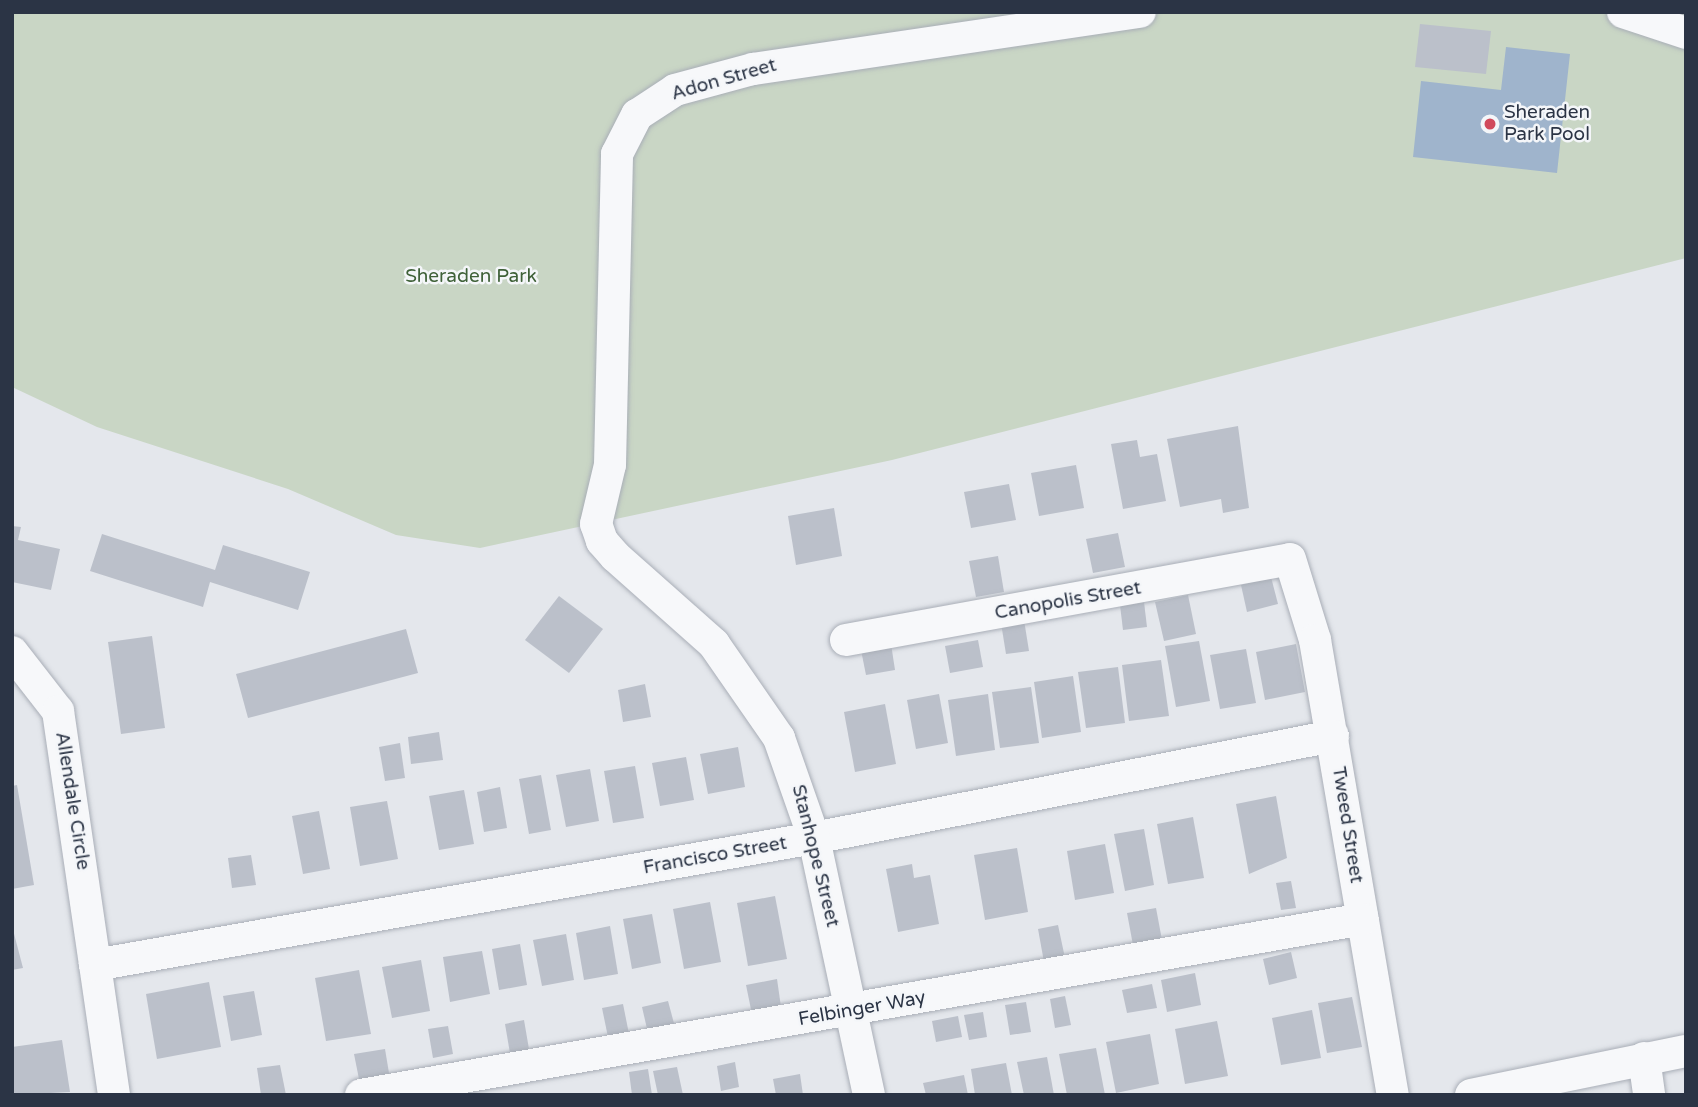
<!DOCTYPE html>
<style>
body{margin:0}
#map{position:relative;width:1698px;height:1107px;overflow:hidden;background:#e4e7ec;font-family:"Varela Round",sans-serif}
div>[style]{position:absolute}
.green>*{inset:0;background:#c9d6c5}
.water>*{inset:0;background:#9fb4cc}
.building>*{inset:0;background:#bbc0ca}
.roads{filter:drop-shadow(0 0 2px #a9aeb7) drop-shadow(0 0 2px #a9aeb7)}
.minor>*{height:32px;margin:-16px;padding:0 16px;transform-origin:16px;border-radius:16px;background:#f7f8fa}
.dots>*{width:19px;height:19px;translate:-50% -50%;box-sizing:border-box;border:4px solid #f4f6f9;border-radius:50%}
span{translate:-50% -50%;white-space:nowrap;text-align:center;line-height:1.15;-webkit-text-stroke:5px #f4f6f9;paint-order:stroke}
.street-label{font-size:19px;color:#2b3445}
.poi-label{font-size:19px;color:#2b3445}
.left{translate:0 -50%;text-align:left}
.park-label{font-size:19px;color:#3f6138}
.frame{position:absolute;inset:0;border:14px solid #2b3445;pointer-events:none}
</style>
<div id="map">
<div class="green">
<i style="clip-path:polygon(12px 12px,1686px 12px,1686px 258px,892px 460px,480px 548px,396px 535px,288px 489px,97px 427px,12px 387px)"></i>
</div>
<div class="water">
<i style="clip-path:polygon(1506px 47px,1570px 54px,1557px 173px,1413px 157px,1421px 81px,1501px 90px)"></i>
</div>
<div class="building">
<i style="clip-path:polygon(1420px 24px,1491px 31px,1486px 74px,1415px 67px)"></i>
<i style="clip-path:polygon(1238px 426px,1249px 508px,1223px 513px,1221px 499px,1180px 507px,1167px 439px)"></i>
<i style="clip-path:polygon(1137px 440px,1140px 457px,1157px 454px,1166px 501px,1123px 509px,1111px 444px)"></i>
<i style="clip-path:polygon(1076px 465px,1084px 508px,1039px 516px,1031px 473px)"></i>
<i style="clip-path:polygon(1009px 484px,1016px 520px,971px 528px,964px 492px)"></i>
<i style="clip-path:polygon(834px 508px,842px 556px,796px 565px,788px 516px)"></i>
<i style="clip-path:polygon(12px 526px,21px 527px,18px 540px,60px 549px,51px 590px,12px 582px)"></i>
<i style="clip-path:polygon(1118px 533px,1125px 567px,1093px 573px,1086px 539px)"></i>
<i style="clip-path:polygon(102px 534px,215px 570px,223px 545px,310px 572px,298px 610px,210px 582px,203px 607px,90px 571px)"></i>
<i style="clip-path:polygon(998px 556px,1004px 592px,976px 597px,969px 561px)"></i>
<i style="clip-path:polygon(1271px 577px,1278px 604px,1247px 612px,1241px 585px)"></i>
<i style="clip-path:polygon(1188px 595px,1196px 634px,1164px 641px,1155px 602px)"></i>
<i style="clip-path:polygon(559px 596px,603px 629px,569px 673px,525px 640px)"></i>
<i style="clip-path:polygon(1144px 602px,1147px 627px,1123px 630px,1120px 605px)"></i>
<i style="clip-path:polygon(1024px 620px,1029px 651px,1006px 654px,1001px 623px)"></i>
<i style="clip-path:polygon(406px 629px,418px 673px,248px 718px,236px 674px)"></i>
<i style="clip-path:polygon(152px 636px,165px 728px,121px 734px,108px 642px)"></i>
<i style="clip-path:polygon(978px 640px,983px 667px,950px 673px,945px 646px)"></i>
<i style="clip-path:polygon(1199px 641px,1210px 701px,1176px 707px,1165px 646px)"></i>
<i style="clip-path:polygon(891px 644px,895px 670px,866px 675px,861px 650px)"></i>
<i style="clip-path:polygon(1296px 644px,1305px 692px,1265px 700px,1256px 652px)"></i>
<i style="clip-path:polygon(1246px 649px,1256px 703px,1220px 709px,1210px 655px)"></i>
<i style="clip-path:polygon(1161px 660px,1169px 716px,1129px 721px,1122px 665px)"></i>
<i style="clip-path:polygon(1118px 667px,1125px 723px,1086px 728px,1078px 672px)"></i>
<i style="clip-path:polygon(1073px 676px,1081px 732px,1042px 738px,1034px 682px)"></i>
<i style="clip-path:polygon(645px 684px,651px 717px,623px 722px,618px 690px)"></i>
<i style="clip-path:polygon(1031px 687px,1039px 743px,1000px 748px,992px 692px)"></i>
<i style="clip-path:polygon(939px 694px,948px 743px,916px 749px,907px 700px)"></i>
<i style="clip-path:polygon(988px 694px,995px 750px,956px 756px,948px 700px)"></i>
<i style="clip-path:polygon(885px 704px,896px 764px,855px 772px,844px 712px)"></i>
<i style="clip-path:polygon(439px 732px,443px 760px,411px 764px,408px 737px)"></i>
<i style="clip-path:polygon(400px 743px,405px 778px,385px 781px,379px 747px)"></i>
<i style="clip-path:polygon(738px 747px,745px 787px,708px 794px,700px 754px)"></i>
<i style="clip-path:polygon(686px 757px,694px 800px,660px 806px,652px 763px)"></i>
<i style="clip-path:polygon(635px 766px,644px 818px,613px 823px,604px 771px)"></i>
<i style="clip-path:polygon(590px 769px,599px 821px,566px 827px,556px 775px)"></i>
<i style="clip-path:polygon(541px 775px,551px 830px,529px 834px,519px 779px)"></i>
<i style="clip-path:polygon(17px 785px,34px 885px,12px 889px,12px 786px)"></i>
<i style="clip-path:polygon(500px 787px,507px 828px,484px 832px,477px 792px)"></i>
<i style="clip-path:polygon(464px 790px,474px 844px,439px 850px,429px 796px)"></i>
<i style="clip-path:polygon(1276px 796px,1287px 858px,1249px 874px,1236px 804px)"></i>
<i style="clip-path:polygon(387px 801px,398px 859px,360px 866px,350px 807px)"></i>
<i style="clip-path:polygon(319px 811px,330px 869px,303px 874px,292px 816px)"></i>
<i style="clip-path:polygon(1193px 817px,1204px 878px,1168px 884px,1157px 824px)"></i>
<i style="clip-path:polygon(1144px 829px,1154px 885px,1125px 891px,1114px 834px)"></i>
<i style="clip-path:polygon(1105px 844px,1114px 893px,1075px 900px,1067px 851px)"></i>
<i style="clip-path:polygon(1017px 848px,1028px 912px,985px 920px,974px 855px)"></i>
<i style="clip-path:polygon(251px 855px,256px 885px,232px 888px,228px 858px)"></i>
<i style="clip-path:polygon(912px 864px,914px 878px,930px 875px,939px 924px,898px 932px,886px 869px)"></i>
<i style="clip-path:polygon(1291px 881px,1296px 908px,1281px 910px,1276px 883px)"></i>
<i style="clip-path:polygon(775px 896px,787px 959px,748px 966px,737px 903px)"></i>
<i style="clip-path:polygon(710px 902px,721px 962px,684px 969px,673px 909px)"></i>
<i style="clip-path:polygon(1156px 908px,1162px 940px,1133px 945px,1127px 913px)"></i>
<i style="clip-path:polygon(652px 914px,661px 963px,632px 969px,623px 919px)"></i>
<i style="clip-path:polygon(1058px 925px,1065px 958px,1044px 962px,1038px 929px)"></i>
<i style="clip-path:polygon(12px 926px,23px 968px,12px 970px)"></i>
<i style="clip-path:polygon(610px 926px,618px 974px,584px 980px,576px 933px)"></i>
<i style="clip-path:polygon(566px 934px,574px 980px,542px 986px,533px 940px)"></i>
<i style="clip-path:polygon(520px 944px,527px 985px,499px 990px,492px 949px)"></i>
<i style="clip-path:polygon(482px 951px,490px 994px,450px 1002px,443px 957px)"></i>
<i style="clip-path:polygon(1291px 952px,1297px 978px,1269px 985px,1263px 959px)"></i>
<i style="clip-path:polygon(421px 960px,430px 1011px,392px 1018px,382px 967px)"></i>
<i style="clip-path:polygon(359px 970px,371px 1034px,326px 1041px,315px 978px)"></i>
<i style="clip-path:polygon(1195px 973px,1201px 1005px,1167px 1012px,1161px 980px)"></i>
<i style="clip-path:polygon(777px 979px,782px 1014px,753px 1019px,746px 985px)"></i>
<i style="clip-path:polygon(209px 982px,221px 1047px,157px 1059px,146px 994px)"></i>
<i style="clip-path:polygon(1152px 984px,1157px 1008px,1127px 1013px,1122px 990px)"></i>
<i style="clip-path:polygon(254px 991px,262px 1035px,231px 1041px,223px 996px)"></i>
<i style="clip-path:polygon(1065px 996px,1071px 1025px,1055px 1028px,1050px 999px)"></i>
<i style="clip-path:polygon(1352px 997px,1362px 1047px,1327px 1053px,1318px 1003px)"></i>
<i style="clip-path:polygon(668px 1001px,675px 1027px,648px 1033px,642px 1007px)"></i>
<i style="clip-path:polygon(1026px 1002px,1031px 1032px,1010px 1035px,1005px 1005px)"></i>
<i style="clip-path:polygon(623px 1004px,629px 1034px,608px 1037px,602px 1008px)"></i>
<i style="clip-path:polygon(1312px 1010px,1321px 1058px,1281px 1065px,1272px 1018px)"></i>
<i style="clip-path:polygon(983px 1012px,987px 1037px,969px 1040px,964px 1015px)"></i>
<i style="clip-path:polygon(958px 1016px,962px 1037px,936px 1042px,932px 1021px)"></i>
<i style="clip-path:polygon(524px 1020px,530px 1055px,511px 1059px,505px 1024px)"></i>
<i style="clip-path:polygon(1217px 1021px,1228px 1076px,1185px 1084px,1175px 1029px)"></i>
<i style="clip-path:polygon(448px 1026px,453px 1054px,433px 1058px,428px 1029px)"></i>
<i style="clip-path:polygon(1150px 1034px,1159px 1084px,1116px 1093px,1106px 1042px)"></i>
<i style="clip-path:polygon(62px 1040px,70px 1092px,12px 1095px,12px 1047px)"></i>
<i style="clip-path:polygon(1096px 1048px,1105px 1095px,1067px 1095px,1059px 1054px)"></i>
<i style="clip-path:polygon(385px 1049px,390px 1079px,360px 1084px,354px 1054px)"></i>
<i style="clip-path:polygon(1047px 1057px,1054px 1095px,1024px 1095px,1017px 1062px)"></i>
<i style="clip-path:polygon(735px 1062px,739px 1087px,721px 1091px,717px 1066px)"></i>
<i style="clip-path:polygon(1006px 1063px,1012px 1095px,975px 1095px,971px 1069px)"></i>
<i style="clip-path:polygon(280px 1065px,286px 1095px,261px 1095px,257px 1068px)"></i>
<i style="clip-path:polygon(677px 1067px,683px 1095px,658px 1095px,653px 1071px)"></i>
<i style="clip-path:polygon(648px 1069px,652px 1095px,632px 1095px,629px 1072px)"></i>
<i style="clip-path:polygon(800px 1074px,803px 1095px,776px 1095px,773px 1079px)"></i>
<i style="clip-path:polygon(964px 1075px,968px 1095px,926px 1095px,923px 1083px)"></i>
</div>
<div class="roads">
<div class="minor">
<i style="left:1623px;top:12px;width:66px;rotate:18.4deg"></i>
<i style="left:846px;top:640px;width:451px;rotate:-10.3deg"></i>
<i style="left:1290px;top:559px;width:85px;rotate:72.8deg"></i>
<i style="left:1315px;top:640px;width:462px;rotate:80.3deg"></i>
<i style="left:12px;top:652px;width:75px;rotate:52.1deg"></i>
<i style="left:58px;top:711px;width:388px;rotate:81.7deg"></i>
<i style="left:95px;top:965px;width:730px;rotate:-10.02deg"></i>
<i style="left:814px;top:838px;width:529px;rotate:-11.12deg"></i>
<i style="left:1644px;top:1058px;width:37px;rotate:82deg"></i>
<i style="left:361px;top:1095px;width:1017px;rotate:-9.96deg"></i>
<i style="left:869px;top:1095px;width:263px;rotate:-102.1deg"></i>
<i style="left:814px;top:838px;width:106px;rotate:-109.3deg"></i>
<i style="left:779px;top:738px;width:114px;rotate:-124.7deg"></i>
<i style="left:714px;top:644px;width:132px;rotate:-138.4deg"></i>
<i style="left:615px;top:556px;width:20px;rotate:-131deg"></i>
<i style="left:602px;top:541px;width:18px;rotate:-109deg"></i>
<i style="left:596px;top:524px;width:61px;rotate:-76.7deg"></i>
<i style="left:610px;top:465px;width:311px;rotate:-88.7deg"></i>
<i style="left:617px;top:154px;width:44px;rotate:-62.9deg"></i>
<i style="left:637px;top:115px;width:45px;rotate:-33.3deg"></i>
<i style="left:675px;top:90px;width:81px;rotate:-15.1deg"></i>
<i style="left:753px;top:69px;width:391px;rotate:-8.4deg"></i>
<i style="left:1471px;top:1095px;width:219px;rotate:-11.6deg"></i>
</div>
</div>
<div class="dots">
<i style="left:1490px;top:124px;background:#d1495b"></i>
</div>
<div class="street-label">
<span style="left:724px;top:80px;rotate:-16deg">Adon Street</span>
<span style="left:1068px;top:601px;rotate:-10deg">Canopolis Street</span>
<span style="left:72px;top:801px;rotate:81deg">Allendale Circle</span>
<span style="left:1347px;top:825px;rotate:81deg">Tweed Street</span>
<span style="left:715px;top:856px;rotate:-10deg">Francisco Street</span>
<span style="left:815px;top:856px;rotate:76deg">Stanhope Street</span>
<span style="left:862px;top:1009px;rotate:-10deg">Felbinger Way</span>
</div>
<div class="poi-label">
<span class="left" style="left:1504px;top:124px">Sheraden<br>Park Pool</span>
</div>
<div class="park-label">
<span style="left:471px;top:277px">Sheraden Park</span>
</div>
<div class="frame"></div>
</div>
